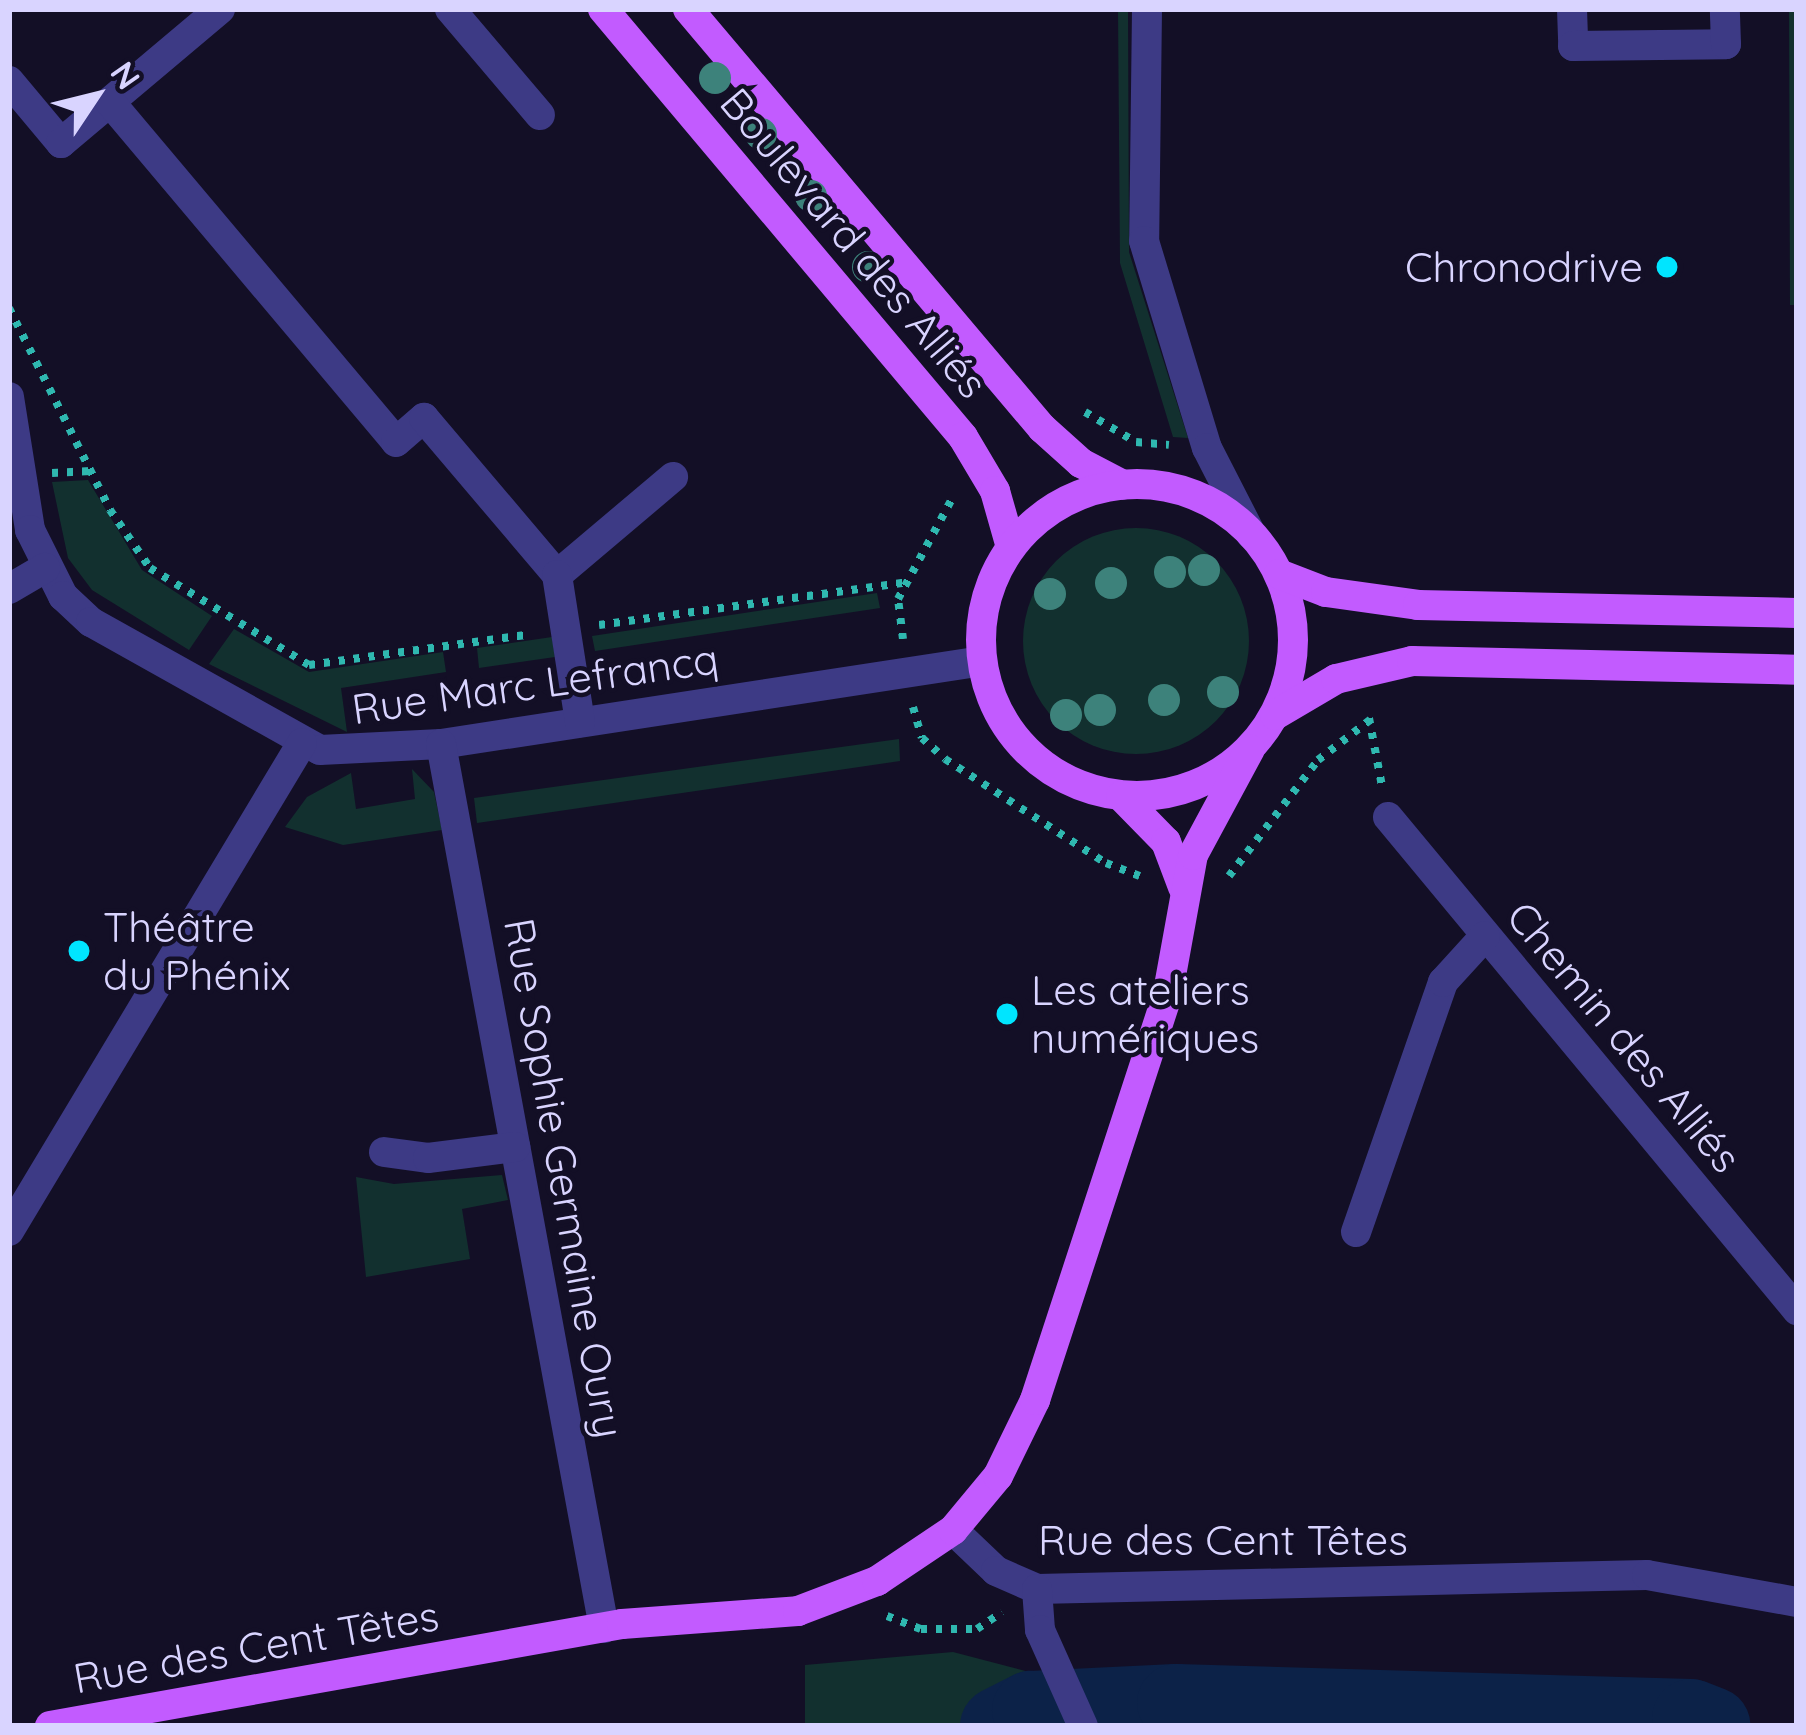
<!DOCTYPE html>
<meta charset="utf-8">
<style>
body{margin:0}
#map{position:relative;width:1806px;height:1735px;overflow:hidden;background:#130f26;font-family:Quicksand,sans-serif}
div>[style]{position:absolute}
.green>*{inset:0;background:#12302f}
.round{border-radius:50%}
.river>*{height:78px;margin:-39px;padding:0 39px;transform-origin:39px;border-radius:39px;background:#0c2248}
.path>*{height:8px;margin-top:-4px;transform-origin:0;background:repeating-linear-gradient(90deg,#2fb8b0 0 6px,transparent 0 15px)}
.minor>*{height:30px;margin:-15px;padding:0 15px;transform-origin:15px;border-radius:15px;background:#3d3a85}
.major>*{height:30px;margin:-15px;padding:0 15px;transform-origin:15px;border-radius:15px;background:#c25bff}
.major>.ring{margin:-15px;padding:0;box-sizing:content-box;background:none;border:30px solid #c25bff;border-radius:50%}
.trees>*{width:32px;height:32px;margin:-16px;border-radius:50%;background:#3d827b}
.dots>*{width:33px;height:33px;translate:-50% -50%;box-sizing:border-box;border:6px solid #130f26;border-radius:50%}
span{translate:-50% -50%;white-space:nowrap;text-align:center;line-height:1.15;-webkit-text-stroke:9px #130f26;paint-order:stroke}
.street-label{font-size:42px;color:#d9d4ff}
.poi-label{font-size:42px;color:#d9d4ff}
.right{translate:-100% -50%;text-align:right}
.left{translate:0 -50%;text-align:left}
.frame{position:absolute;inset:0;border:12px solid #d9d4ff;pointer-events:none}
.north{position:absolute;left:36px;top:36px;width:120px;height:120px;-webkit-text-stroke:9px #130f26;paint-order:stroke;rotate:55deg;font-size:33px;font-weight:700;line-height:48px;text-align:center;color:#d9d4ff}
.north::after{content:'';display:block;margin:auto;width:42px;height:54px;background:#d9d4ff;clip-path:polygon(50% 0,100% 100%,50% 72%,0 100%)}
</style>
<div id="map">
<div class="green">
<i style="clip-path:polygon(1118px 9px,1128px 9px,1129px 252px,1188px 438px,1173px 437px,1120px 263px)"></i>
<i style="clip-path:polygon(1789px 9px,1797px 9px,1797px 305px,1790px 305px)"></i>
<i style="clip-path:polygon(88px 480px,142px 570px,212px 616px,189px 650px,92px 590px,68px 558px,52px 482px)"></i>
<i class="round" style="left:1023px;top:528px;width:226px;height:226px"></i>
<i style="clip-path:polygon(877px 593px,880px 608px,595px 651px,592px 636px)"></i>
<i style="clip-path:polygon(234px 629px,309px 672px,443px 652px,446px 672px,341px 688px,347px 732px,209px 664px)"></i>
<i style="clip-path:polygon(552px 637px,555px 657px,479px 668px,477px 648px)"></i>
<i style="clip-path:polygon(899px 739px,900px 761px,477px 823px,474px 798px)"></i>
<i style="clip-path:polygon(412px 769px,434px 792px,442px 830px,343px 845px,285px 827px,307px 797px,351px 773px,356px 809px,415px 799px)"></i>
<i style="clip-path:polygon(502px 1175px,508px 1200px,462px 1209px,470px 1259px,366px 1277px,356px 1177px,394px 1184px)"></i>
<i style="clip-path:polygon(953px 1652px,1029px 1672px,1048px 1726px,805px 1726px,805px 1665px)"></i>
</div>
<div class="river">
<i style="left:999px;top:1726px;width:36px;rotate:-27deg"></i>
<i style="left:1031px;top:1710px;width:145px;rotate:-2.8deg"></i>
<i style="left:1176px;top:1703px;width:515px;rotate:1.67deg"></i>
<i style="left:1691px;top:1718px;width:22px;rotate:21deg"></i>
</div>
<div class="path">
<i style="left:9px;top:308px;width:226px;rotate:63.4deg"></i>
<i style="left:110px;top:510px;width:70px;rotate:55.4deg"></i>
<i style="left:150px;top:568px;width:186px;rotate:31.4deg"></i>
<i style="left:309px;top:665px;width:224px;rotate:-7.9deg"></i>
<i style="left:1085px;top:412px;width:59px;rotate:30.5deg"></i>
<i style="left:1136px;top:442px;width:33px;rotate:5deg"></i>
<i style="left:52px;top:473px;width:39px;rotate:-3deg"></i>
<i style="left:599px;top:625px;width:311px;rotate:-7.9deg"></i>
<i style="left:903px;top:639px;width:40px;rotate:-97.1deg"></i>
<i style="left:898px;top:599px;width:118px;rotate:-61.7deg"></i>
<i style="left:913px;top:707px;width:32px;rotate:74deg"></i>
<i style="left:922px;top:738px;width:31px;rotate:42deg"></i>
<i style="left:945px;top:759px;width:192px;rotate:32.9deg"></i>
<i style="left:1106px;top:863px;width:36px;rotate:21deg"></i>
<i style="left:1369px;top:718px;width:69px;rotate:79.2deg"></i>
<i style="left:1229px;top:876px;width:146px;rotate:-52.5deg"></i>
<i style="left:1318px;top:760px;width:66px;rotate:-37.6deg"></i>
<i style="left:887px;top:1616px;width:36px;rotate:21deg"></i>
<i style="left:921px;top:1629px;width:56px"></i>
<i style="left:977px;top:1629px;width:30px;rotate:-34deg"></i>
</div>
<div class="minor">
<i style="left:450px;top:9px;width:139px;rotate:49.7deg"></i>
<i style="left:1147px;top:9px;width:232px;rotate:90.7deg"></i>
<i style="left:1144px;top:241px;width:216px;rotate:73.1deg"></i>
<i style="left:1207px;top:448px;width:97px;rotate:62.9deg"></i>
<i style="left:1572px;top:9px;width:37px;rotate:88deg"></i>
<i style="left:1573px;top:46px;width:153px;rotate:-0.7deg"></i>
<i style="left:1726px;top:44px;width:35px;rotate:-92deg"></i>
<i style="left:9px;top:81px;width:81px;rotate:50deg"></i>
<i style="left:61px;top:143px;width:208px;rotate:-40.1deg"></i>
<i style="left:110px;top:102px;width:444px;rotate:49.9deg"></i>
<i style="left:396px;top:442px;width:37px;rotate:-41deg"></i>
<i style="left:424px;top:418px;width:206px;rotate:49.7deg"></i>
<i style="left:557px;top:575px;width:152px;rotate:-40.2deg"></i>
<i style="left:9px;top:397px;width:135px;rotate:81deg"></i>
<i style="left:30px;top:530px;width:74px;rotate:63.4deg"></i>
<i style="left:63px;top:596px;width:38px;rotate:43deg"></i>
<i style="left:91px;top:622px;width:262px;rotate:29.2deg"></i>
<i style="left:320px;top:750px;width:121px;rotate:-2.8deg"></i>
<i style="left:441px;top:744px;width:547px;rotate:-8.72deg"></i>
<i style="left:557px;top:575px;width:149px;rotate:81.1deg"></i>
<i style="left:9px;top:589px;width:42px;rotate:-30.3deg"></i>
<i style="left:441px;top:744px;width:899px;rotate:79.55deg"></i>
<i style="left:1388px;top:817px;width:641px;rotate:50.32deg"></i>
<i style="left:384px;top:1152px;width:44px;rotate:7.8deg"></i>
<i style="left:428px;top:1158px;width:88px;rotate:-7.2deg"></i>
<i style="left:9px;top:1231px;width:569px;rotate:-59.02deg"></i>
<i style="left:1356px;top:1232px;width:265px;rotate:-70.8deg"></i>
<i style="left:1443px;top:982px;width:62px;rotate:-47.6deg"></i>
<i style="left:953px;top:1530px;width:59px;rotate:43.6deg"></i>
<i style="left:996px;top:1571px;width:45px;rotate:23.7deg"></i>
<i style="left:1037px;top:1589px;width:610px;rotate:-1.31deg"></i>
<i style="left:1647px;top:1575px;width:152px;rotate:10.2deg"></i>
<i style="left:1037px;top:1589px;width:41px;rotate:85.8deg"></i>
<i style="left:1040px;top:1630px;width:105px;rotate:65.9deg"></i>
</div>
<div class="major">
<i style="left:603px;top:9px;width:559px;rotate:49.93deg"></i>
<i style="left:963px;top:437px;width:63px;rotate:59.3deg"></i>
<i style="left:995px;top:491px;width:58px;rotate:74.1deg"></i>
<i style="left:688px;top:9px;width:549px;rotate:49.81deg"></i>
<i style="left:1042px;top:428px;width:52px;rotate:41.9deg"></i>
<i style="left:1081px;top:463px;width:47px;rotate:27.6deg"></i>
<i class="ring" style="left:981px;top:484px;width:282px;height:282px"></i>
<i style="left:1279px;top:574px;width:50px;rotate:21deg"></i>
<i style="left:1326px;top:592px;width:93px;rotate:8deg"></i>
<i style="left:1418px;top:605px;width:379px;rotate:1.2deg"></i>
<i style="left:1275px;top:715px;width:71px;rotate:-30.5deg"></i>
<i style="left:1336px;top:679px;width:78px;rotate:-13.3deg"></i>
<i style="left:1412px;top:661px;width:385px;rotate:1.3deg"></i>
<i style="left:1121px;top:796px;width:64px;rotate:45.6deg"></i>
<i style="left:1166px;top:842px;width:48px;rotate:69.3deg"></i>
<i style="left:50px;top:1726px;width:581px;rotate:-10.11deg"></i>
<i style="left:622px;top:1624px;width:176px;rotate:-4.2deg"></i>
<i style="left:798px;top:1611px;width:85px;rotate:-20.8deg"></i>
<i style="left:877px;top:1581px;width:92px;rotate:-33.9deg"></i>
<i style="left:953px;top:1530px;width:70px;rotate:-50.2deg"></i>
<i style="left:998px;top:1476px;width:85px;rotate:-64deg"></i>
<i style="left:1035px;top:1400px;width:429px;rotate:-71.9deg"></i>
<i style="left:1168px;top:992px;width:139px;rotate:-79.7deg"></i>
<i style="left:1193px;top:855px;width:120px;rotate:-61.7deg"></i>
</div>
<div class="trees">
<i style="left:715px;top:78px"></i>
<i style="left:761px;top:134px"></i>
<i style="left:811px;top:196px"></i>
<i style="left:868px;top:267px"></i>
<i style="left:1204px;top:570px"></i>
<i style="left:1170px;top:572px"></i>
<i style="left:1111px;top:583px"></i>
<i style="left:1050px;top:594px"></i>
<i style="left:1223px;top:692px"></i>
<i style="left:1164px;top:700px"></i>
<i style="left:1100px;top:710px"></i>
<i style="left:1066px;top:715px"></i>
</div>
<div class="dots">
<i style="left:1667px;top:267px;background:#00e5ff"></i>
<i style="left:79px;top:951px;background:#00e5ff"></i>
<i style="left:1007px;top:1014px;background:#00e5ff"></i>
</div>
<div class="street-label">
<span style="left:854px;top:243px;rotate:50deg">Boulevard des Alliés</span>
<span style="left:535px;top:684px;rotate:-8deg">Rue Marc Lefrancq</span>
<span style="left:1624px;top:1037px;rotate:50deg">Chemin des Alliés</span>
<span style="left:564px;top:1178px;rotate:80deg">Rue Sophie Germaine Oury</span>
<span style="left:1223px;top:1540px">Rue des Cent Têtes</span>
<span style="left:256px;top:1647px;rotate:-10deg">Rue des Cent Têtes</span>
</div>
<div class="poi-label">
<span class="right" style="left:1643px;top:267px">Chronodrive</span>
<span class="left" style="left:103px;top:951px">Théâtre<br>du Phénix</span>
<span class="left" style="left:1031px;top:1014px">Les ateliers<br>numériques</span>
</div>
<div class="frame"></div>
<div class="north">N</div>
</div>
